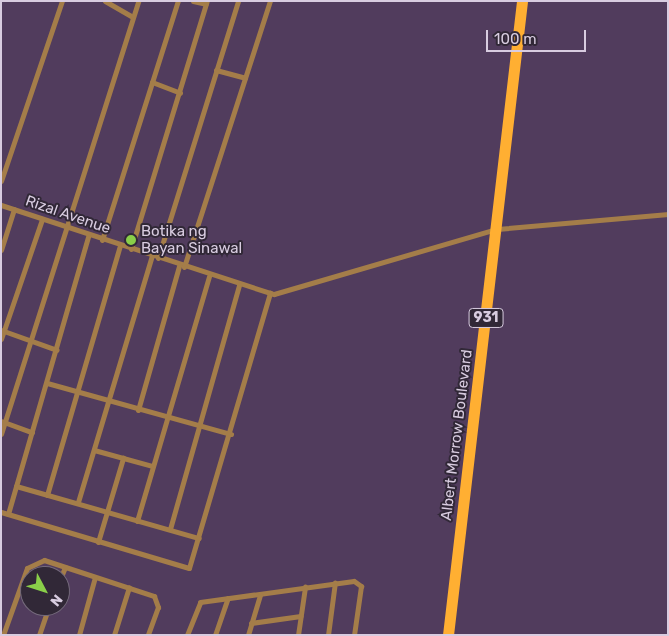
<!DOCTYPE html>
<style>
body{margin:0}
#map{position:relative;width:669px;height:636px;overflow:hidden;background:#513c5d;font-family:Rubik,sans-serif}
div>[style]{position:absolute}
.street>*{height:5px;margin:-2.5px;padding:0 2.5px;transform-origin:2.5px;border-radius:2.5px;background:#a47d49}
.primary>*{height:11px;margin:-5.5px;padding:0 5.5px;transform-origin:5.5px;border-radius:5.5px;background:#ffaf32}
.dots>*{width:14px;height:14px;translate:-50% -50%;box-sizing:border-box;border:2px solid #312837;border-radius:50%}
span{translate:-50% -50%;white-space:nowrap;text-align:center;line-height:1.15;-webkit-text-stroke:4px #312837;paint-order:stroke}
.shield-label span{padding:1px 4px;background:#312837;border:1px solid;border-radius:4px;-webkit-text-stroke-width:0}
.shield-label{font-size:14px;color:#d8cce0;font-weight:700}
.street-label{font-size:15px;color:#d8cce0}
.poi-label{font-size:15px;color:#d8cce0}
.left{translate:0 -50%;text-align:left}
.frame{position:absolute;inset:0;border:2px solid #d8cce0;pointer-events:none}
.north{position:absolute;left:20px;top:566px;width:50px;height:50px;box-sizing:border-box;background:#312837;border:1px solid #746a7b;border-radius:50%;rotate:130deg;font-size:14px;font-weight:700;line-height:20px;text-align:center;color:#d8cce0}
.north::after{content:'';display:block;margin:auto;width:18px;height:22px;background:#89cf49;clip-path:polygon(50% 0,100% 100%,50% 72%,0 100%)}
.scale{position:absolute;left:486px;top:30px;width:100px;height:22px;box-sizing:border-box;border:2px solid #d8cce0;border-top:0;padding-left:6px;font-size:15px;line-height:18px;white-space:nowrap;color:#d8cce0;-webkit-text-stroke:4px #312837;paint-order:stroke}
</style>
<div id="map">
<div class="street">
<i style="left:105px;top:1px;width:32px;rotate:30deg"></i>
<i style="left:193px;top:1px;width:13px;rotate:13deg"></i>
<i style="left:216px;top:70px;width:30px;rotate:15deg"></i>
<i style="left:152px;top:82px;width:30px;rotate:21deg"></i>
<i style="left:1px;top:181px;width:190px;rotate:-71.3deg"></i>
<i style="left:1px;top:205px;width:287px;rotate:18.1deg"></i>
<i style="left:274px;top:294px;width:232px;rotate:-16.3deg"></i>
<i style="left:497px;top:229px;width:172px;rotate:-5deg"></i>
<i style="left:102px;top:240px;width:251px;rotate:-72.4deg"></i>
<i style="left:131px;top:249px;width:259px;rotate:-73deg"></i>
<i style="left:1px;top:250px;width:43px;rotate:-72.4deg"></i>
<i style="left:158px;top:258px;width:269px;rotate:-72.7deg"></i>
<i style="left:184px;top:267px;width:280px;rotate:-72.1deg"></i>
<i style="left:1px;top:330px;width:59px;rotate:19.7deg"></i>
<i style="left:1px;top:339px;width:127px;rotate:-71.1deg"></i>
<i style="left:47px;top:383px;width:191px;rotate:15.5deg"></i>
<i style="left:138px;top:410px;width:150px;rotate:-74.1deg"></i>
<i style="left:1px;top:421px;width:33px;rotate:20deg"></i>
<i style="left:1px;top:434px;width:454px;rotate:-72.4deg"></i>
<i style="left:94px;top:450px;width:60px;rotate:15.4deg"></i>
<i style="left:16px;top:486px;width:190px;rotate:15.9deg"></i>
<i style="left:47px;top:495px;width:259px;rotate:-73.7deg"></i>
<i style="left:78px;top:502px;width:257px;rotate:-73.3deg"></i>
<i style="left:1px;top:512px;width:196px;rotate:16.6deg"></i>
<i style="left:189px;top:568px;width:287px;rotate:-73.6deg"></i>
<i style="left:8px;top:514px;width:289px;rotate:-73.9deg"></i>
<i style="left:137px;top:521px;width:255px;rotate:-73.6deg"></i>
<i style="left:170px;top:529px;width:254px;rotate:-74.2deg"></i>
<i style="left:98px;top:542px;width:88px;rotate:-73.4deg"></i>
<i style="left:60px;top:579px;width:13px;rotate:-67deg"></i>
<i style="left:251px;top:623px;width:50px;rotate:-8deg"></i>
<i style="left:3px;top:635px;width:71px;rotate:-70.3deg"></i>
<i style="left:27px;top:568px;width:19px;rotate:-25deg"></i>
<i style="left:44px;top:560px;width:116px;rotate:18.1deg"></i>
<i style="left:154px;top:596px;width:12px;rotate:70deg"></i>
<i style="left:158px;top:607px;width:30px;rotate:110deg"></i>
<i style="left:39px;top:635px;width:31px;rotate:-71deg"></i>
<i style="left:79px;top:635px;width:60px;rotate:-74.6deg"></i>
<i style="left:114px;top:635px;width:50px;rotate:-72.6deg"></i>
<i style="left:187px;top:635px;width:35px;rotate:-68deg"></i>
<i style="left:200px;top:602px;width:155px;rotate:-7.8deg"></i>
<i style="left:354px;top:581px;width:9px;rotate:36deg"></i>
<i style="left:361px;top:586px;width:49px;rotate:98.1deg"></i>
<i style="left:215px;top:635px;width:39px;rotate:-71deg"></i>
<i style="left:248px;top:635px;width:42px;rotate:-73.3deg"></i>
<i style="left:298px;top:635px;width:49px;rotate:-81.7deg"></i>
<i style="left:328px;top:635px;width:53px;rotate:-82.5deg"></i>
</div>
<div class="primary">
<i style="left:448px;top:635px;width:638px;rotate:-83.34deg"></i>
</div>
<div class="dots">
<i style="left:131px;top:240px;background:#89cf49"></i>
</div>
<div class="shield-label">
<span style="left:486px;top:318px">931</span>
</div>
<div class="street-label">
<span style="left:68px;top:215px;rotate:19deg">Rizal Avenue</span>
<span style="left:457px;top:435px;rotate:-83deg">Albert Morrow Boulevard</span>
</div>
<div class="poi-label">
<span class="left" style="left:141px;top:240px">Botika ng<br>Bayan Sinawal</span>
</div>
<div class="frame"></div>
<div class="north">N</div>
<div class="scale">100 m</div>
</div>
